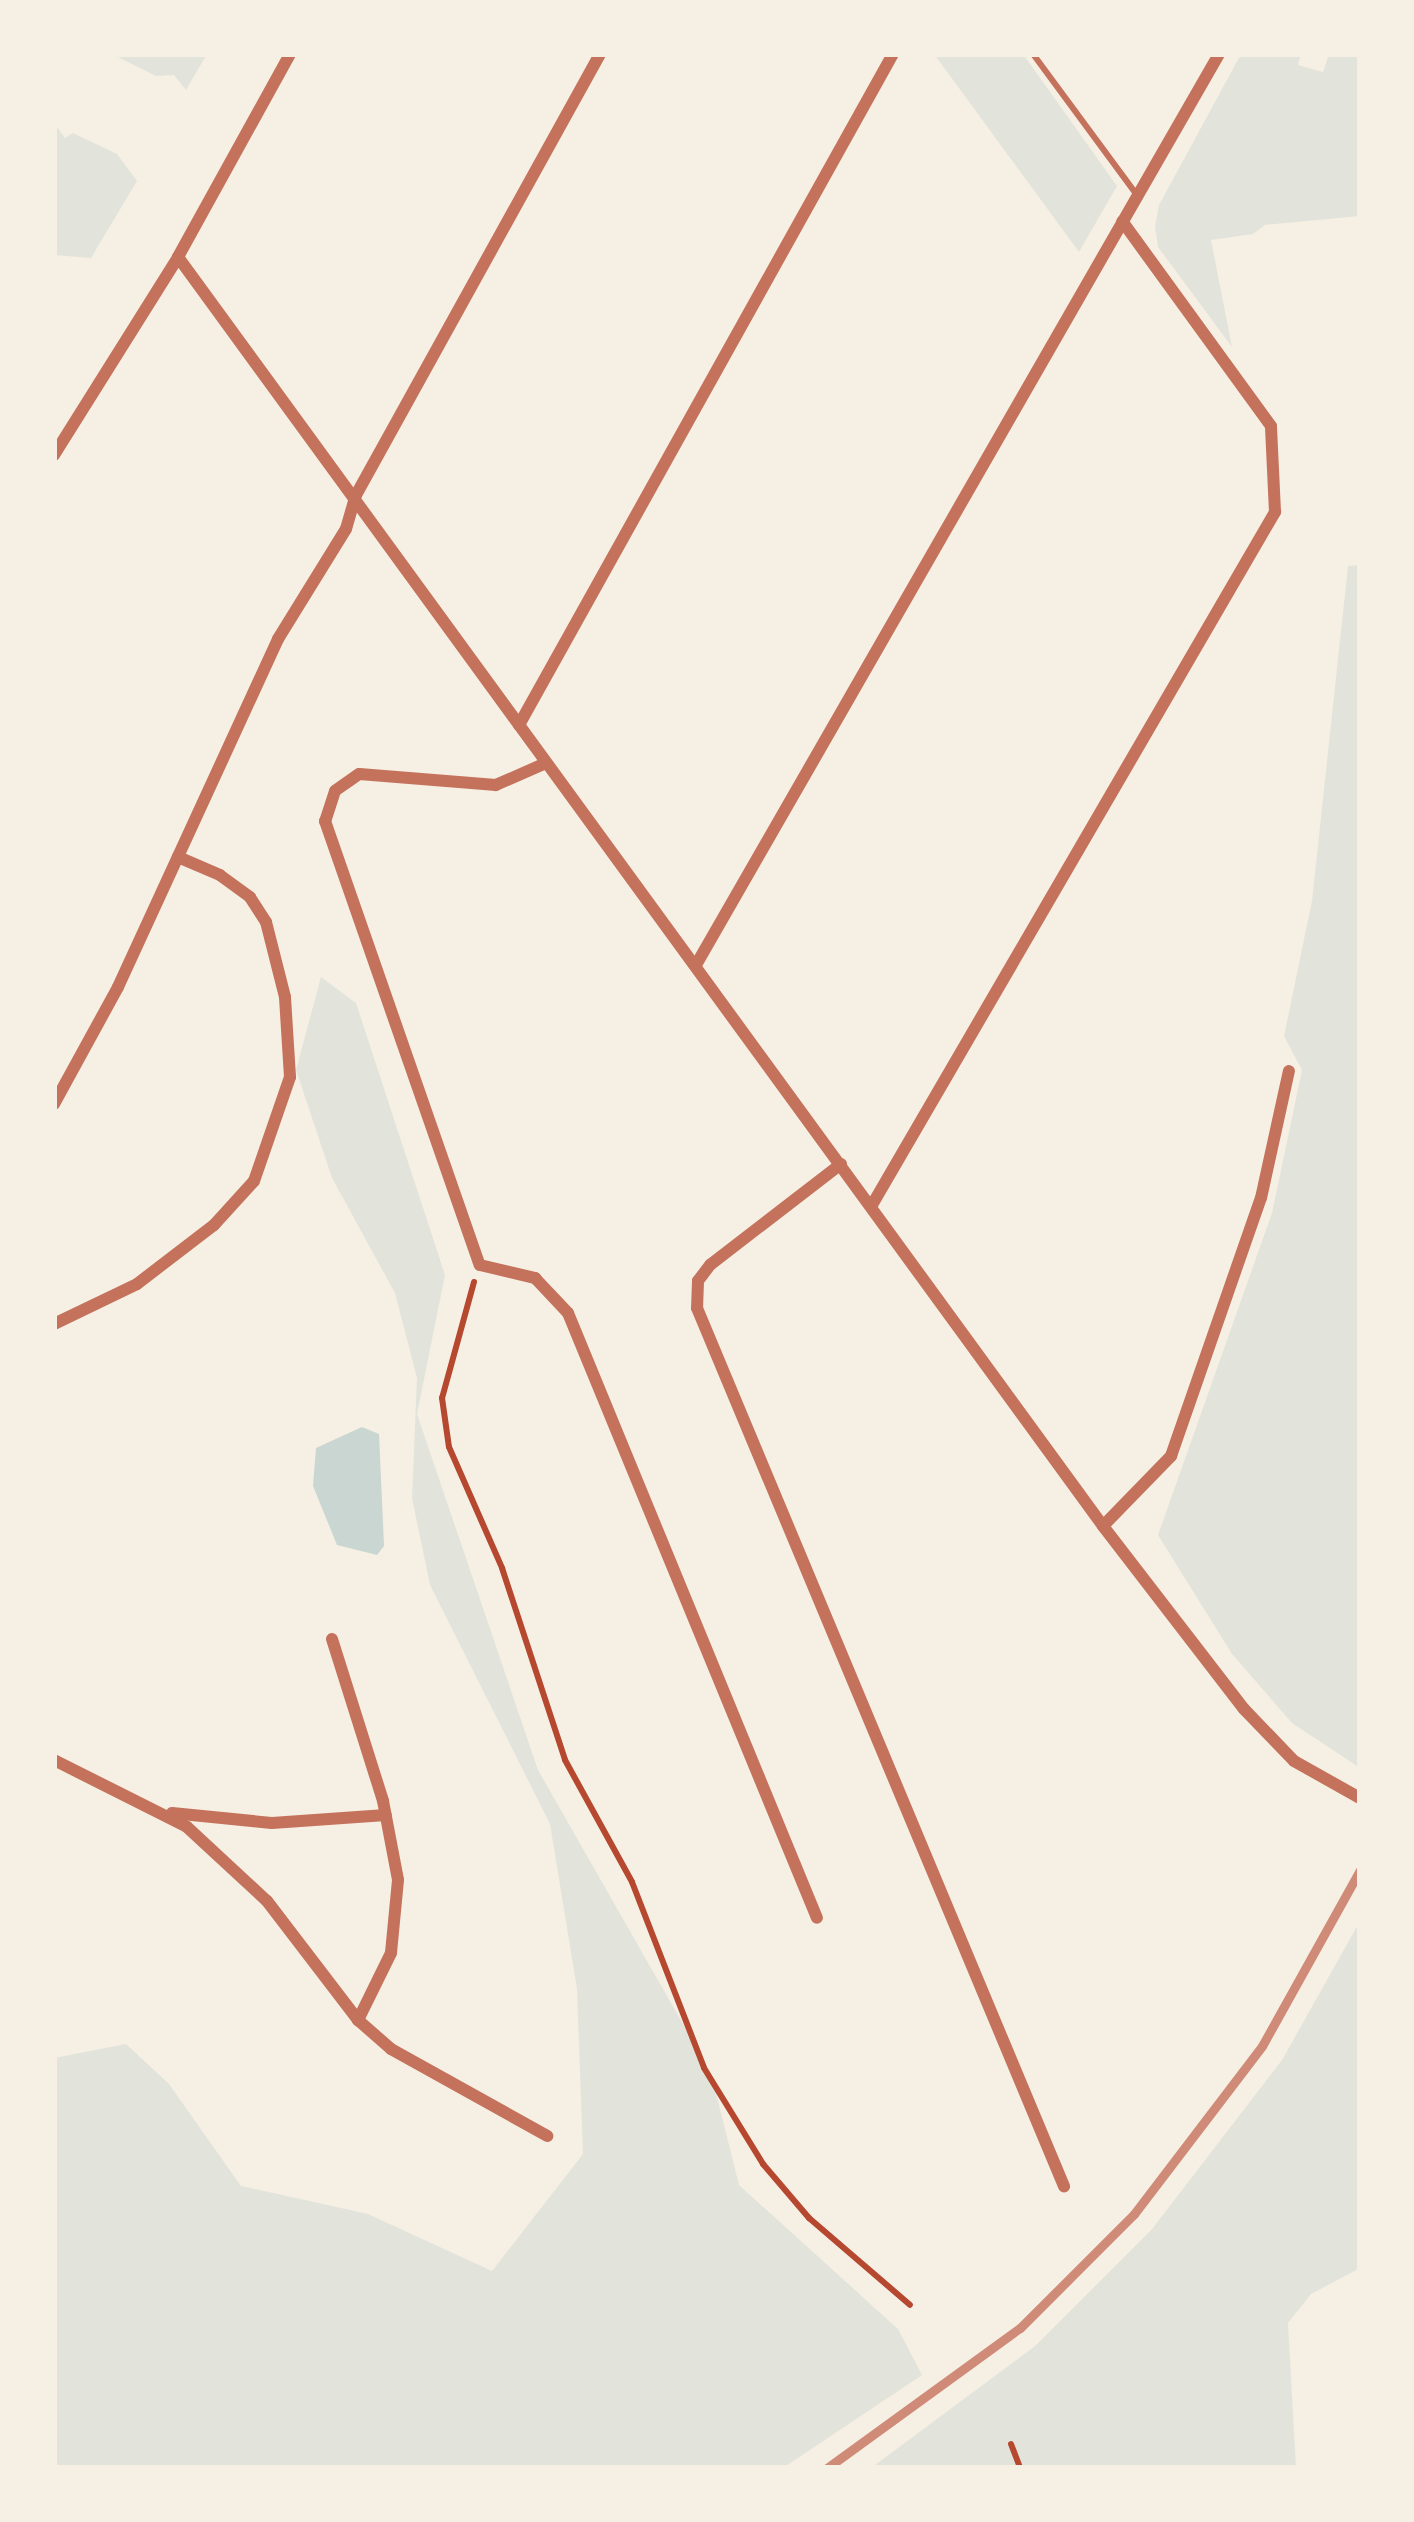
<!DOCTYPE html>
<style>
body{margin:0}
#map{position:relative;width:1414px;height:2522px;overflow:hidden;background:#f6efe4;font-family:Montserrat,sans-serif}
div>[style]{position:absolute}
.green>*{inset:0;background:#e2e4dc}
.water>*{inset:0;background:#c9d6d2}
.path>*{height:6px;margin:-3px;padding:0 3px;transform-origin:3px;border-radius:3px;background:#b5482f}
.service>*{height:6px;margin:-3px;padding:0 3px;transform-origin:3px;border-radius:3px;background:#c5725c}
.minor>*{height:12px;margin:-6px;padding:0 6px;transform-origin:6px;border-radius:6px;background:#c5725c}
.rail>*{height:9px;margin:-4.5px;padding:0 4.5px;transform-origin:4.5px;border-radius:4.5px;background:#cf8b77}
span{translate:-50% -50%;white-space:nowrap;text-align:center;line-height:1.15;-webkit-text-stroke:10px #f6efe4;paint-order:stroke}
.frame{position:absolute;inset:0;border:57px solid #f6efe4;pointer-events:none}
</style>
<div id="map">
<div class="green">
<i style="clip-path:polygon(112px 54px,207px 54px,186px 90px,174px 75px,156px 76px)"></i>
<i style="clip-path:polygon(934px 54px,1023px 54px,1117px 186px,1079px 252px)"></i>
<i style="clip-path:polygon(1241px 54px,1301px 54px,1298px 65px,1323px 72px,1329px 54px,1360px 54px,1360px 216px,1265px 225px,1253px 234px,1211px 240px,1232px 347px,1158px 247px,1155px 227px,1159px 205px)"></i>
<i style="clip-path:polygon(54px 123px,65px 138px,73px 133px,117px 154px,137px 181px,91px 258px,54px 255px)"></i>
<i style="clip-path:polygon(1360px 565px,1360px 1768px,1292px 1723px,1232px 1654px,1158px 1535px,1272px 1213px,1302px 1070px,1284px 1036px,1312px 901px,1348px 566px)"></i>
<i style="clip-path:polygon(321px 977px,356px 1003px,445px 1275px,417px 1414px,538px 1770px,711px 2073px,739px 2185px,898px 2329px,922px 2375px,783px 2468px,54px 2468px,54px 2058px,126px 2044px,169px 2084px,241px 2186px,368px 2214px,492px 2271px,583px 2154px,577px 1989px,550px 1824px,430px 1585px,412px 1498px,417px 1378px,395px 1293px,332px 1178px,296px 1070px)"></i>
<i style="clip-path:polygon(1360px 1921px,1360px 2268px,1311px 2294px,1288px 2323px,1296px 2468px,871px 2468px,1035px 2346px,1152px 2229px,1282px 2060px)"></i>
</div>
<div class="water">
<i style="clip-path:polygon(362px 1427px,379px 1434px,384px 1546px,377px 1555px,337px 1545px,313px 1486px,316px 1448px)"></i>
</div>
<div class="path">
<i style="left:474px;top:1282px;width:120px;rotate:105.4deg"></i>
<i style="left:442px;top:1398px;width:49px;rotate:81.9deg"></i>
<i style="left:449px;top:1447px;width:132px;rotate:66.3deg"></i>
<i style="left:502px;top:1568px;width:202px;rotate:71.8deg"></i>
<i style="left:565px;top:1760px;width:139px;rotate:61.2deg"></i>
<i style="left:632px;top:1882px;width:199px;rotate:68.8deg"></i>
<i style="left:704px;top:2068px;width:113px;rotate:58.4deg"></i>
<i style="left:763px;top:2164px;width:71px;rotate:49.6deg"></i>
<i style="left:809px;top:2218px;width:133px;rotate:40.7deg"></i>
<i style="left:1011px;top:2444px;width:26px;rotate:69deg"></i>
</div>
<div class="service">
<i style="left:1033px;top:54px;width:175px;rotate:53.6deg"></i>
</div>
<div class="minor">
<i style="left:178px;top:257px;width:1570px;rotate:53.91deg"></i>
<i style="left:1103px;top:1526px;width:231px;rotate:52.4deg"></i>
<i style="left:1244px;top:1709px;width:72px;rotate:46.1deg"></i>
<i style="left:1294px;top:1761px;width:76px;rotate:29.3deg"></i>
<i style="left:54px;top:455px;width:234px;rotate:-57.9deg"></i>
<i style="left:178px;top:257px;width:232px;rotate:-61.1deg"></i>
<i style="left:519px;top:725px;width:768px;rotate:-60.87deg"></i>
<i style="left:546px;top:763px;width:55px;rotate:156.3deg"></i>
<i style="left:496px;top:785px;width:137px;rotate:-175.4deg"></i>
<i style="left:359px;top:774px;width:29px;rotate:145deg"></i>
<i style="left:335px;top:791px;width:32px;rotate:108deg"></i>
<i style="left:325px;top:821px;width:470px;rotate:70.8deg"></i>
<i style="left:480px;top:1265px;width:57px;rotate:13.3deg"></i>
<i style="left:535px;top:1278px;width:48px;rotate:46.7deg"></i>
<i style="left:568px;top:1313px;width:654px;rotate:67.63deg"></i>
<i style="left:696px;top:965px;width:1050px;rotate:-60.14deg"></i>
<i style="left:54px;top:1104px;width:133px;rotate:-61.3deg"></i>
<i style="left:118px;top:987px;width:383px;rotate:-65.3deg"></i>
<i style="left:278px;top:639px;width:129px;rotate:-58.3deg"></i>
<i style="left:346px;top:529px;width:35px;rotate:-74deg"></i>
<i style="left:356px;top:495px;width:504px;rotate:-61.04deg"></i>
<i style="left:841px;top:1164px;width:165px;rotate:142.4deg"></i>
<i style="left:710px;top:1265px;width:20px;rotate:127deg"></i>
<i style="left:698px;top:1281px;width:27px;rotate:92deg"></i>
<i style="left:697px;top:1308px;width:952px;rotate:67.32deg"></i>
<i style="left:872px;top:1205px;width:802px;rotate:-59.82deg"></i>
<i style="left:1275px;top:512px;width:86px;rotate:-92.7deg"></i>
<i style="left:1271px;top:426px;width:253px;rotate:-126deg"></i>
<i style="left:54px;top:1324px;width:92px;rotate:-25.7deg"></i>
<i style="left:137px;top:1284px;width:97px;rotate:-37.5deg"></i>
<i style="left:214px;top:1225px;width:59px;rotate:-47.7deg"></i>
<i style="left:254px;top:1181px;width:110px;rotate:-70.9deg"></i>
<i style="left:290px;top:1077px;width:80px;rotate:-93.6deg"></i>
<i style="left:285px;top:997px;width:77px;rotate:-104.2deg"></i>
<i style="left:266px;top:922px;width:30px;rotate:-123deg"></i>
<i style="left:250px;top:897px;width:37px;rotate:-144deg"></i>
<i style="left:220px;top:875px;width:46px;rotate:-156.8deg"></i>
<i style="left:1103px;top:1526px;width:98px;rotate:-45.8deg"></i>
<i style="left:1171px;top:1456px;width:273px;rotate:-70.8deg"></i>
<i style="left:1261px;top:1198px;width:130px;rotate:-77.6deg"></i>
<i style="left:332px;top:1639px;width:170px;rotate:72.5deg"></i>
<i style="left:383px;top:1801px;width:80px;rotate:79.2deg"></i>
<i style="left:398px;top:1880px;width:73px;rotate:95.5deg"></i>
<i style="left:391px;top:1953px;width:75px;rotate:116.2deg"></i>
<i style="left:54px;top:1760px;width:149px;rotate:26.7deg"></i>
<i style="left:187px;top:1827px;width:109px;rotate:42.8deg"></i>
<i style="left:267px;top:1901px;width:150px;rotate:52.6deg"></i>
<i style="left:358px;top:2020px;width:44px;rotate:41.3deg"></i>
<i style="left:391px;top:2049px;width:179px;rotate:29.1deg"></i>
<i style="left:172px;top:1813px;width:100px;rotate:5.7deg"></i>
<i style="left:272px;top:1823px;width:114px;rotate:-4deg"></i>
</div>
<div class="rail">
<i style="left:827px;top:2468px;width:238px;rotate:-36deg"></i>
<i style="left:1020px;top:2328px;width:161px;rotate:-45deg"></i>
<i style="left:1134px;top:2214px;width:211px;rotate:-52.7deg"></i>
<i style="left:1262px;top:2046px;width:201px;rotate:-60.9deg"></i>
</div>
<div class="frame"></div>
</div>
